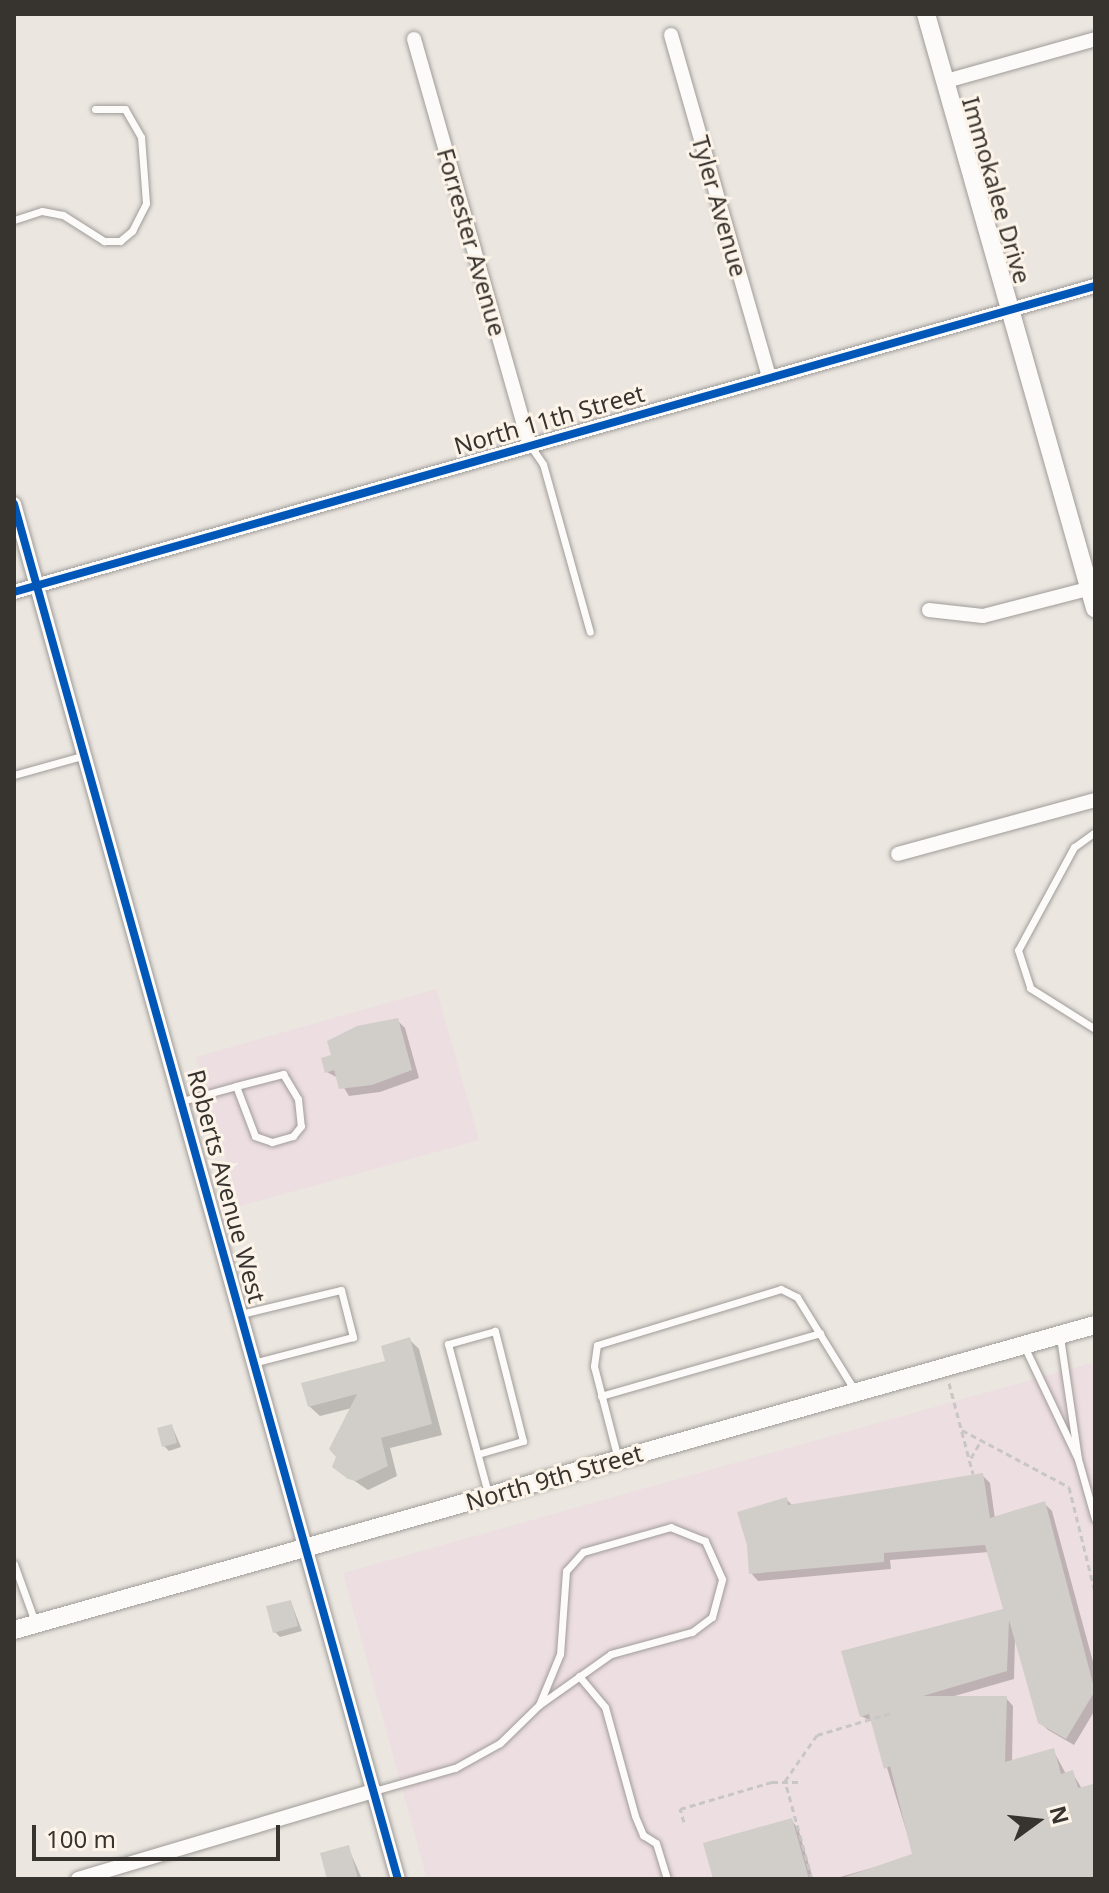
<!DOCTYPE html>
<style>
body{margin:0}
#map{position:relative;width:1109px;height:1893px;overflow:hidden;background:#ebe6e0;font-family:"Noto Sans",sans-serif}
div>[style]{position:absolute}
.education>*{inset:0;background:#eddee1}
.shadow>*{inset:0;background:#0003}
.building>*{inset:0;background:#d1cdc8}
.path>*{height:3px;margin-top:-1.5px;transform-origin:0;background:repeating-linear-gradient(90deg,#c8c7c5 0 6px,transparent 0 10px)}
.roads{filter:drop-shadow(0 0 2px #a09c98) drop-shadow(0 0 2px #a09c98)}
.service>*{height:7px;margin:-3.5px;padding:0 3.5px;transform-origin:3.5px;border-radius:3.5px;background:#fcfbfa}
.minor>*{height:14px;margin:-7px;padding:0 7px;transform-origin:7px;border-radius:7px;background:#fcfbfa}
.tertiary>*{height:18px;margin:-9px;padding:0 9px;transform-origin:9px;border-radius:9px;background:#fcfbfa}
.cycleway>*{height:8px;margin:-4px;padding:0 4px;transform-origin:4px;border-radius:4px;background:#0057b8}
span{translate:-50% -50%;white-space:nowrap;text-align:center;line-height:1.15;-webkit-text-stroke:6px #fdf4e9;paint-order:stroke}
.street-label{font-size:24px;color:#37332f}
.frame{position:absolute;inset:0;border:16px solid #37332f;pointer-events:none}
.north{position:absolute;left:997px;top:1781px;width:80px;height:80px;-webkit-text-stroke:6px #fdf4e9;paint-order:stroke;rotate:75deg;font-size:22px;font-weight:700;line-height:32px;text-align:center;color:#37332f}
.north::after{content:'';display:block;margin:auto;width:28px;height:36px;background:#37332f;clip-path:polygon(50% 0,100% 100%,50% 72%,0 100%)}
.scale{position:absolute;left:32px;top:1825px;width:248px;height:36px;box-sizing:border-box;border:4px solid #37332f;border-top:0;padding-left:10px;font-size:24px;line-height:28px;white-space:nowrap;color:#37332f;-webkit-text-stroke:6px #fdf4e9;paint-order:stroke}
</style>
<div id="map">
<div class="education">
<i style="clip-path:polygon(436px 989px,479px 1140px,240px 1206px,196px 1057px)"></i>
<i style="clip-path:polygon(1095px 1362px,1095px 1879px,427px 1879px,343px 1573px)"></i>
</div>
<div class="shadow">
<i style="clip-path:polygon(397px 1020px,405px 1028px,419px 1078px,380px 1092px,349px 1096px,338px 1078px,327px 1072px)"></i>
<i style="clip-path:polygon(409px 1339px,419px 1349px,442px 1435px,390px 1448px,397px 1476px,368px 1490px,334px 1467px,352px 1408px,320px 1416px,309px 1406px,387px 1362px)"></i>
<i style="clip-path:polygon(172px 1426px,181px 1447px,169px 1451px,164px 1446px)"></i>
<i style="clip-path:polygon(982px 1475px,990px 1483px,995px 1519px,1044px 1503px,1052px 1511px,1095px 1669px,1095px 1710px,1074px 1745px,1048px 1730px,1040px 1722px,1015px 1639px,1014px 1679px,951px 1697px,1006px 1698px,1013px 1706px,1012px 1762px,1053px 1750px,1066px 1774px,1072px 1772px,1082px 1789px,1095px 1789px,1095px 1879px,833px 1879px,914px 1856px,873px 1722px,861px 1716px,1006px 1610px,989px 1552px,890px 1560px,891px 1569px,758px 1581px,751px 1573px,786px 1499px,793px 1506px)"></i>
<i style="clip-path:polygon(291px 1602px,302px 1631px,280px 1637px,275px 1632px)"></i>
<i style="clip-path:polygon(791px 1820px,798px 1828px,813px 1879px,715px 1879px)"></i>
<i style="clip-path:polygon(348px 1847px,362px 1879px,329px 1879px)"></i>
</div>
<div class="building">
<i style="clip-path:polygon(398px 1018px,412px 1070px,372px 1085px,339px 1089px,334px 1070px,325px 1073px,321px 1058px,331px 1055px,327px 1041px,357px 1026px)"></i>
<i style="clip-path:polygon(410px 1337px,432px 1424px,381px 1438px,388px 1466px,356px 1481px,348px 1479px,332px 1467px,336px 1457px,329px 1449px,357px 1394px,308px 1407px,301px 1383px,385px 1361px,381px 1346px)"></i>
<i style="clip-path:polygon(172px 1424px,177px 1443px,162px 1447px,157px 1428px)"></i>
<i style="clip-path:polygon(983px 1473px,990px 1518px,1045px 1501px,1095px 1691px,1066px 1739px,1038px 1723px,1009px 1620px,1007px 1671px,923px 1696px,1007px 1696px,1005px 1762px,1054px 1748px,1061px 1774px,1073px 1770px,1078px 1788px,1093px 1784px,1095px 1879px,839px 1879px,912px 1854px,890px 1766px,884px 1769px,869px 1714px,860px 1717px,841px 1651px,1003px 1609px,985px 1545px,884px 1553px,884px 1562px,749px 1574px,747px 1545px,737px 1512px,787px 1497px,788px 1505px)"></i>
<i style="clip-path:polygon(291px 1600px,298px 1626px,273px 1633px,266px 1606px)"></i>
<i style="clip-path:polygon(792px 1818px,809px 1879px,713px 1879px,703px 1843px)"></i>
<i style="clip-path:polygon(349px 1845px,358px 1879px,327px 1879px,320px 1853px)"></i>
</div>
<div class="path">
<i style="left:949px;top:1383px;width:94px;rotate:75.2deg"></i>
<i style="left:962px;top:1430px;width:121px;rotate:28deg"></i>
<i style="left:1069px;top:1487px;width:108px;rotate:76.1deg"></i>
<i style="left:971px;top:1458px;width:20px;rotate:-60deg"></i>
<i style="left:684px;top:1822px;width:14px;rotate:-107deg"></i>
<i style="left:680px;top:1809px;width:96px;rotate:-16.4deg"></i>
<i style="left:772px;top:1782px;width:28px"></i>
<i style="left:812px;top:1879px;width:102px;rotate:-105.4deg"></i>
<i style="left:785px;top:1781px;width:56px;rotate:-55.2deg"></i>
<i style="left:817px;top:1735px;width:80px;rotate:-16.6deg"></i>
</div>
<div class="roads">
<div class="service">
<i style="left:14px;top:220px;width:29px;rotate:-18deg"></i>
<i style="left:42px;top:211px;width:21px;rotate:11deg"></i>
<i style="left:63px;top:215px;width:49px;rotate:32.4deg"></i>
<i style="left:104px;top:241px;width:16px"></i>
<i style="left:120px;top:241px;width:16px;rotate:-40deg"></i>
<i style="left:132px;top:231px;width:31px;rotate:-63deg"></i>
<i style="left:146px;top:203px;width:66px;rotate:-94.3deg"></i>
<i style="left:141px;top:137px;width:32px;rotate:-120deg"></i>
<i style="left:125px;top:109px;width:30px;rotate:180deg"></i>
<i style="left:530px;top:445px;width:23px;rotate:56deg"></i>
<i style="left:543px;top:464px;width:174px;rotate:74.4deg"></i>
<i style="left:14px;top:775px;width:74px;rotate:-15.7deg"></i>
<i style="left:1095px;top:832px;width:26px;rotate:144deg"></i>
<i style="left:1074px;top:847px;width:117px;rotate:118.5deg"></i>
<i style="left:1018px;top:950px;width:40px;rotate:72deg"></i>
<i style="left:1030px;top:988px;width:77px;rotate:32.2deg"></i>
<i style="left:182px;top:1101px;width:56px;rotate:-15.5deg"></i>
<i style="left:236px;top:1086px;width:49px;rotate:-14.3deg"></i>
<i style="left:283px;top:1074px;width:29px;rotate:59deg"></i>
<i style="left:298px;top:1099px;width:27px;rotate:84deg"></i>
<i style="left:301px;top:1126px;width:13px;rotate:129deg"></i>
<i style="left:293px;top:1136px;width:22px;rotate:164deg"></i>
<i style="left:272px;top:1142px;width:18px;rotate:-161deg"></i>
<i style="left:255px;top:1136px;width:53px;rotate:-110.8deg"></i>
<i style="left:241px;top:1314px;width:103px;rotate:-13.5deg"></i>
<i style="left:341px;top:1290px;width:49px;rotate:75.7deg"></i>
<i style="left:353px;top:1337px;width:100px;rotate:165.5deg"></i>
<i style="left:1025px;top:1348px;width:123px;rotate:64.5deg"></i>
<i style="left:1078px;top:1459px;width:123px;rotate:-98.4deg"></i>
<i style="left:601px;top:1396px;width:228px;rotate:-16deg"></i>
<i style="left:478px;top:1454px;width:47px;rotate:-16.1deg"></i>
<i style="left:523px;top:1441px;width:114px;rotate:-104.3deg"></i>
<i style="left:495px;top:1331px;width:49px;rotate:164.5deg"></i>
<i style="left:448px;top:1344px;width:154px;rotate:75deg"></i>
<i style="left:618px;top:1459px;width:96px;rotate:-104.5deg"></i>
<i style="left:594px;top:1366px;width:21px;rotate:-82deg"></i>
<i style="left:597px;top:1345px;width:192px;rotate:-16.9deg"></i>
<i style="left:781px;top:1289px;width:18px;rotate:27deg"></i>
<i style="left:797px;top:1297px;width:110px;rotate:58.3deg"></i>
<i style="left:1078px;top:1459px;width:62px;rotate:74.2deg"></i>
<i style="left:14px;top:1564px;width:62px;rotate:70.1deg"></i>
<i style="left:579px;top:1676px;width:40px;rotate:50deg"></i>
<i style="left:605px;top:1707px;width:113px;rotate:74.6deg"></i>
<i style="left:635px;top:1816px;width:21px;rotate:67deg"></i>
<i style="left:643px;top:1835px;width:15px;rotate:32deg"></i>
<i style="left:656px;top:1843px;width:38px;rotate:73deg"></i>
<i style="left:374px;top:1791px;width:84px;rotate:-15.9deg"></i>
<i style="left:455px;top:1768px;width:51px;rotate:-29.1deg"></i>
<i style="left:500px;top:1743px;width:54px;rotate:-44.3deg"></i>
<i style="left:539px;top:1705px;width:88px;rotate:-35.3deg"></i>
<i style="left:611px;top:1654px;width:84px;rotate:-15.2deg"></i>
<i style="left:692px;top:1632px;width:25px;rotate:-37deg"></i>
<i style="left:712px;top:1617px;width:39px;rotate:-75deg"></i>
<i style="left:722px;top:1579px;width:42px;rotate:-114.1deg"></i>
<i style="left:705px;top:1541px;width:37px;rotate:-158deg"></i>
<i style="left:671px;top:1527px;width:91px;rotate:164.1deg"></i>
<i style="left:583px;top:1552px;width:25px;rotate:132deg"></i>
<i style="left:566px;top:1571px;width:83px;rotate:94.1deg"></i>
<i style="left:560px;top:1654px;width:55px;rotate:112.4deg"></i>
</div>
<div class="minor">
<i style="left:671px;top:35px;width:356px;rotate:74deg"></i>
<i style="left:414px;top:39px;width:422px;rotate:74.1deg"></i>
<i style="left:946px;top:81px;width:155px;rotate:-15.7deg"></i>
<i style="left:14px;top:504px;width:1428px;rotate:74.4deg"></i>
<i style="left:14px;top:592px;width:1123px;rotate:-15.81deg"></i>
<i style="left:929px;top:610px;width:54px;rotate:6.3deg"></i>
<i style="left:983px;top:616px;width:116px;rotate:-14.5deg"></i>
<i style="left:898px;top:854px;width:204px;rotate:-15.3deg"></i>
<i style="left:78px;top:1879px;width:309px;rotate:-16.6deg"></i>
</div>
<div class="tertiary">
<i style="left:926px;top:14px;width:618px;rotate:74.12deg"></i>
<i style="left:14px;top:1630px;width:1123px;rotate:-15.76deg"></i>
</div>
</div>
<div class="cycleway">
<i style="left:14px;top:504px;width:1428px;rotate:74.4deg"></i>
<i style="left:14px;top:592px;width:1123px;rotate:-15.81deg"></i>
</div>
<div class="street-label">
<span style="left:997px;top:190px;rotate:74deg">Immokalee Drive</span>
<span style="left:720px;top:206px;rotate:74deg">Tyler Avenue</span>
<span style="left:472px;top:242px;rotate:74deg">Forrester Avenue</span>
<span style="left:549px;top:419px;rotate:-16deg">North 11th Street</span>
<span style="left:227px;top:1186px;rotate:75deg">Roberts Avenue West</span>
<span style="left:554px;top:1477px;rotate:-16deg">North 9th Street</span>
</div>
<div class="frame"></div>
<div class="north">N</div>
<div class="scale">100 m</div>
</div>
